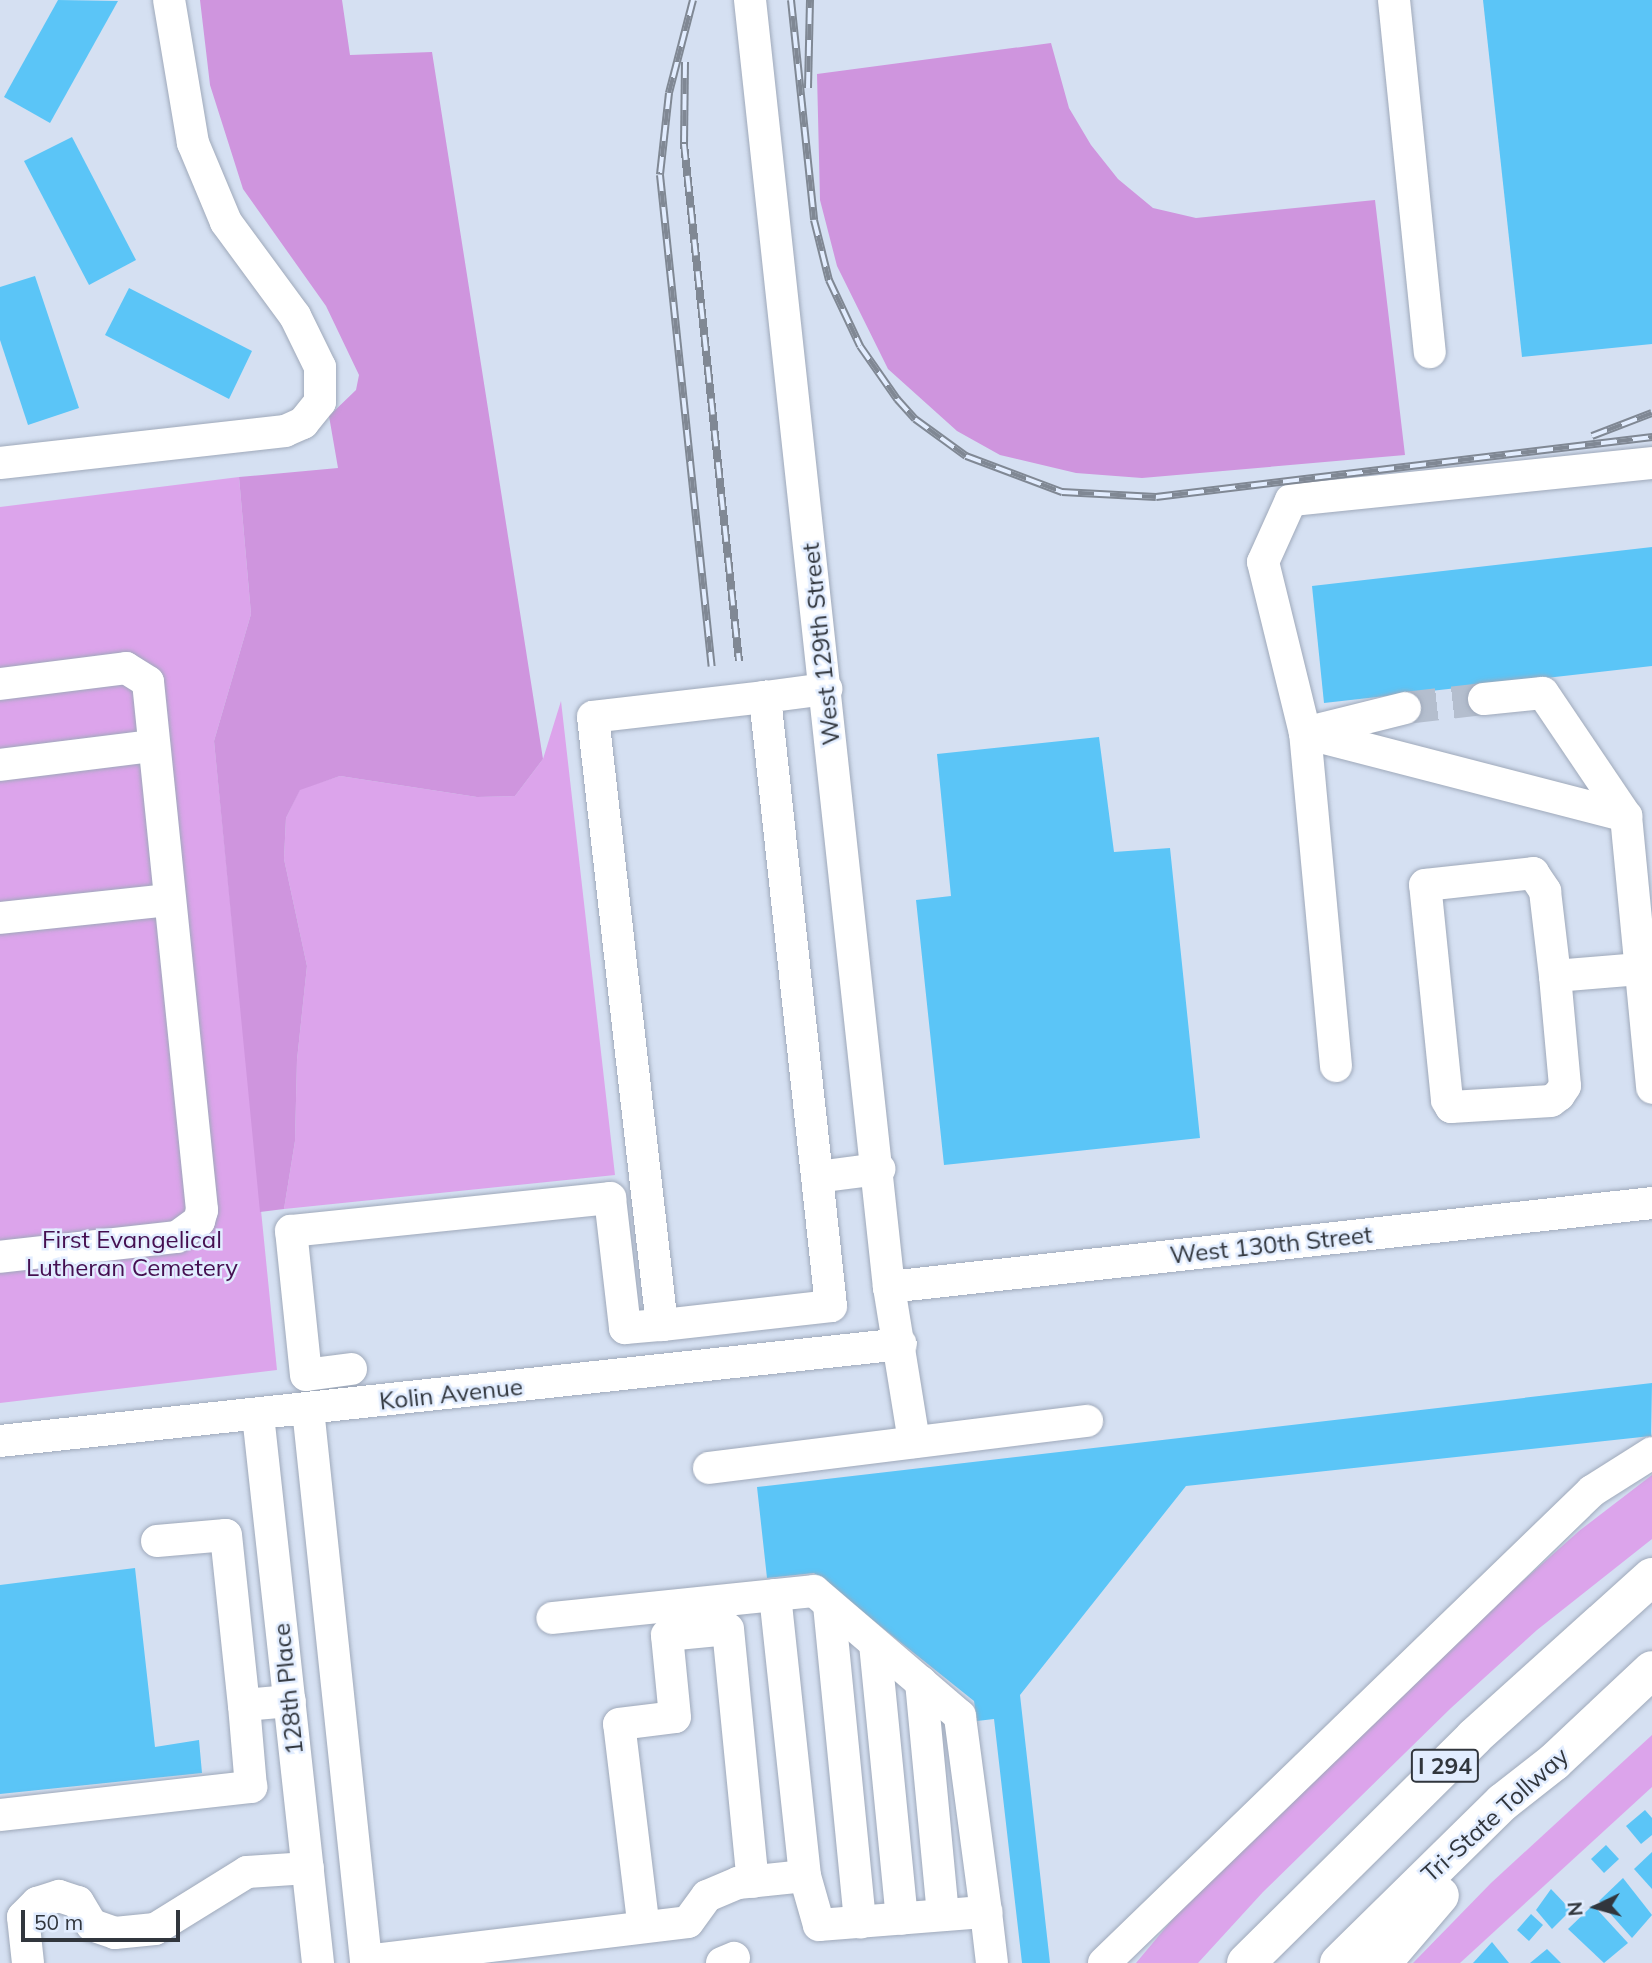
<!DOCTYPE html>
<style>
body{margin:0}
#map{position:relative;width:1652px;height:1963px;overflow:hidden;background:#d5e0f2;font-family:Mulish,sans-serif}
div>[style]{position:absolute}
.green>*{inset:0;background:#dca4eb}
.forest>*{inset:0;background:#cf95de}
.building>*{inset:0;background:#5bc5f7}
.minor-tunnel>*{height:32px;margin-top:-16px;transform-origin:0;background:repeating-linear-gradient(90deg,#b4bece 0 32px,transparent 0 48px)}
.roads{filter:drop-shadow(0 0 2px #9fa9ba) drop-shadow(0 0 2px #9fa9ba)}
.minor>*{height:32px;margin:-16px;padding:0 16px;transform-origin:16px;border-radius:16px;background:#fff}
.highway>*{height:38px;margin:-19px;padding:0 19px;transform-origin:19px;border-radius:19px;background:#fff}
.rail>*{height:8px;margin-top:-4px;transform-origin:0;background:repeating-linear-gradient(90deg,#e2edff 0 16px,#808894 0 32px);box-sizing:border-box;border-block:2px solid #808894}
span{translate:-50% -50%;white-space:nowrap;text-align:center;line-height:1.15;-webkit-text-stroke:5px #e2edff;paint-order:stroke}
.shield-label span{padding:2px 5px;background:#e2edff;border:2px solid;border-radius:5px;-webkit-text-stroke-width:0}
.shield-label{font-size:23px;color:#31363d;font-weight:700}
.street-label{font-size:24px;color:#31363d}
.park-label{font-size:24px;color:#450f51}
.north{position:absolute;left:1561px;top:1872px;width:70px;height:70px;-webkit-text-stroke:5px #e2edff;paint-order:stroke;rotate:265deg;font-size:19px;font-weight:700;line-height:28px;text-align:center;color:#31363d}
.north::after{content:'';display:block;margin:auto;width:24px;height:32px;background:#31363d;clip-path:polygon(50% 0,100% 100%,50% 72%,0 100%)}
.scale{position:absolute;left:21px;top:1910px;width:159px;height:32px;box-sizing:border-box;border:4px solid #31363d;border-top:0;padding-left:9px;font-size:21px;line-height:24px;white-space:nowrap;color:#31363d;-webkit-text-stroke:5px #e2edff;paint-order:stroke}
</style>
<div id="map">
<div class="green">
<i style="clip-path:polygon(239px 477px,251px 614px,214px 741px,277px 1370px,0 1403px,0 507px)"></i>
<i style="clip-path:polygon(561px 701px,615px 1175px,284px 1209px,295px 1141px,297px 1060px,307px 966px,284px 859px,286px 818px,300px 789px,340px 776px,477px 797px,515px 796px,543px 759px)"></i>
<i style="clip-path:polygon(1652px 1475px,1652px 1539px,1537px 1630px,1451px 1708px,1263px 1892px,1198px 1963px,1136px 1963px,1177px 1914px,1433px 1661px,1579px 1531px)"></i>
<i style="clip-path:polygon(1652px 1735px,1652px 1787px,1460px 1963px,1413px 1963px,1491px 1883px)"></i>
</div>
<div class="forest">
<i style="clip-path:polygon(200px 0,342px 0,350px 55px,432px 52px,543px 759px,515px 796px,477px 797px,340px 776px,300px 790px,286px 818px,284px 859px,307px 966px,297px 1060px,295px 1141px,284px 1209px,260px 1212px,214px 741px,251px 614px,239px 477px,338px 468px,329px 416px,356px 390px,359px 375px,326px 306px,243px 189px,210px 85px)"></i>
<i style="clip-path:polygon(1051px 43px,1069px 108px,1091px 145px,1118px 179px,1153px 208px,1196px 218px,1375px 200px,1405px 455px,1142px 478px,1076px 473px,1000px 455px,957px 431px,888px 369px,837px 266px,820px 200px,817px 74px)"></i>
</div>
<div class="building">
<i style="clip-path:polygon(58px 0,118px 1px,50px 123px,4px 97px)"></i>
<i style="clip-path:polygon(1483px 0,1652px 0,1652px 344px,1522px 357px)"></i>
<i style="clip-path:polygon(72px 137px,136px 260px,89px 285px,24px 161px)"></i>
<i style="clip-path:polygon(35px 276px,79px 408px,28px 425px,0 340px,0 287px)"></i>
<i style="clip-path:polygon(129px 288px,252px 351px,229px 399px,105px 335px)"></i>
<i style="clip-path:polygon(1652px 547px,1652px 666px,1324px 703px,1312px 586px)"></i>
<i style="clip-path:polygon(1099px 737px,1114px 852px,1170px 848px,1200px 1138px,944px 1165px,916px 900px,951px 896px,937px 754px)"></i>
<i style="clip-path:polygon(1652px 1383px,1651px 1436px,1186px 1486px,1020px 1695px,1050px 1963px,1022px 1963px,994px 1719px,977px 1721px,974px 1701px,814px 1573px,767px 1578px,757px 1487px)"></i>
<i style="clip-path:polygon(135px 1568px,155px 1747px,199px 1740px,202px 1773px,0 1794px,0 1585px)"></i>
<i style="clip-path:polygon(1645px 1810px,1652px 1818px,1652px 1835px,1641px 1844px,1626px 1826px)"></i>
<i style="clip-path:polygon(1606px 1845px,1619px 1859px,1604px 1873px,1591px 1859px)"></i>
<i style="clip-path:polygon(1652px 1852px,1652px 1889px,1634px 1869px)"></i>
<i style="clip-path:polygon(1623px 1878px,1652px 1915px,1632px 1938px,1599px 1901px)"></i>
<i style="clip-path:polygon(1551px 1889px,1571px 1910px,1552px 1929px,1536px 1910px)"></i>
<i style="clip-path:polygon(1593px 1905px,1628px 1943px,1604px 1963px,1568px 1929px)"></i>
<i style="clip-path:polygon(1531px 1914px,1543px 1925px,1529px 1941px,1517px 1930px)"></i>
<i style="clip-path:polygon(1492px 1942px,1509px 1963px,1473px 1963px)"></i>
<i style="clip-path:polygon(1547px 1949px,1561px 1963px,1530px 1963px)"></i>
</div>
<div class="minor-tunnel">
<i style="left:1405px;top:708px;width:80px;rotate:-6.5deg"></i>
</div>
<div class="roads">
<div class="minor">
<i style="left:750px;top:0;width:1294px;rotate:83.84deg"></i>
<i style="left:889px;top:1287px;width:157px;rotate:80.8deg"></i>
<i style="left:1394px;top:0;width:354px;rotate:84.2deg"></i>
<i style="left:0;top:463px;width:287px;rotate:-6.4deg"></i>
<i style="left:285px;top:431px;width:20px;rotate:-24deg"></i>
<i style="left:303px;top:423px;width:27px;rotate:-51deg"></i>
<i style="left:320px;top:402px;width:35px;rotate:-90deg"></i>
<i style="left:320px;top:367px;width:57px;rotate:-116.1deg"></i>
<i style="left:295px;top:316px;width:117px;rotate:-126.3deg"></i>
<i style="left:226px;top:222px;width:86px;rotate:-112.7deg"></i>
<i style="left:193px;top:143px;width:145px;rotate:-99.5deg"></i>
<i style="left:1652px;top:463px;width:363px;rotate:174.1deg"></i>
<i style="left:1291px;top:500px;width:68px;rotate:114.3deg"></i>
<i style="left:1263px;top:562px;width:176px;rotate:76.2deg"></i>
<i style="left:1305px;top:733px;width:332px;rotate:14.5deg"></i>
<i style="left:1626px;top:816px;width:273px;rotate:84.5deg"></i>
<i style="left:0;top:684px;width:127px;rotate:-7.2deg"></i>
<i style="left:126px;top:668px;width:26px;rotate:32deg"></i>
<i style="left:148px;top:682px;width:531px;rotate:84.16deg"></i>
<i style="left:202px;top:1210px;width:11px;rotate:105deg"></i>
<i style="left:199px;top:1221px;width:27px;rotate:144deg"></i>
<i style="left:177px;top:1237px;width:178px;rotate:173.6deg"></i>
<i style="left:765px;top:697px;width:62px;rotate:-7.5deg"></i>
<i style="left:1484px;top:699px;width:59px;rotate:-5.8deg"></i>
<i style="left:1543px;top:693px;width:148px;rotate:56deg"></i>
<i style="left:0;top:765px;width:154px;rotate:-7.1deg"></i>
<i style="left:0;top:918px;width:170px;rotate:-6.1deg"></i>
<i style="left:1555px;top:976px;width:110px;rotate:84.8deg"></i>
<i style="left:1565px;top:1086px;width:11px;rotate:124deg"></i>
<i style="left:1559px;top:1095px;width:10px;rotate:143deg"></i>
<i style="left:1551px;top:1101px;width:100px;rotate:176.6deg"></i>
<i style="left:1451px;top:1107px;width:8px;rotate:-120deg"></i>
<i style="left:1447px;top:1100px;width:216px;rotate:-95.8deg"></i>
<i style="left:1425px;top:885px;width:109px;rotate:-6.3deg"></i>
<i style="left:1533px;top:873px;width:22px;rotate:56deg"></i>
<i style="left:1545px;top:891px;width:86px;rotate:83.3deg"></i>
<i style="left:1555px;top:976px;width:85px;rotate:-4.7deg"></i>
<i style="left:1336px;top:1066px;width:334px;rotate:-95.3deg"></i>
<i style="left:1305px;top:733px;width:103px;rotate:-14deg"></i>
<i style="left:817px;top:1177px;width:63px;rotate:-7.4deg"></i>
<i style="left:889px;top:1287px;width:768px;rotate:-6.28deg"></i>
<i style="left:351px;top:1369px;width:45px;rotate:172.4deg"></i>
<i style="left:306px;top:1375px;width:145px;rotate:-95.9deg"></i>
<i style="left:291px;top:1231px;width:321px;rotate:-5.9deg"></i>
<i style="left:610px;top:1198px;width:131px;rotate:83.4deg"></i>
<i style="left:625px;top:1328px;width:37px;rotate:-5deg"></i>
<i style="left:662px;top:1325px;width:170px;rotate:-6.4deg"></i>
<i style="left:831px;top:1306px;width:613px;rotate:-96.19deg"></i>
<i style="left:765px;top:697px;width:173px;rotate:173.4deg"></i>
<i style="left:593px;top:717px;width:612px;rotate:83.53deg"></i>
<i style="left:308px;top:1409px;width:555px;rotate:84deg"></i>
<i style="left:366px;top:1961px;width:324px;rotate:-6.9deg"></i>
<i style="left:688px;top:1922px;width:32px;rotate:-54deg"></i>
<i style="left:707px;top:1896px;width:34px;rotate:-23deg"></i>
<i style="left:738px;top:1883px;width:67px;rotate:-6deg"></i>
<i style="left:805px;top:1876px;width:51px;rotate:74.1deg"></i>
<i style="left:819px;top:1925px;width:168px;rotate:-4.5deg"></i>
<i style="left:986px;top:1912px;width:198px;rotate:-97.6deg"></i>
<i style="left:960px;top:1716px;width:192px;rotate:-139.4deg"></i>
<i style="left:814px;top:1591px;width:263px;rotate:174.1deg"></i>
<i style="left:258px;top:1415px;width:551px;rotate:83.75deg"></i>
<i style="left:0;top:1441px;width:906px;rotate:-6.14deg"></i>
<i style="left:709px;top:1468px;width:381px;rotate:-7.1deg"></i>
<i style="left:157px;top:1541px;width:69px;rotate:-5deg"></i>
<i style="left:226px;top:1535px;width:171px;rotate:84deg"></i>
<i style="left:775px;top:1595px;width:283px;rotate:83.9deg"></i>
<i style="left:829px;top:1605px;width:319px;rotate:84.4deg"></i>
<i style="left:875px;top:1644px;width:276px;rotate:84.4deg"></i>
<i style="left:921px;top:1682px;width:234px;rotate:84.6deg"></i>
<i style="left:0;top:1815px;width:253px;rotate:-6.4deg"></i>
<i style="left:251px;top:1787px;width:82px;rotate:-94.9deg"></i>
<i style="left:244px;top:1705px;width:46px;rotate:-5deg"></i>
<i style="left:986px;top:1912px;width:51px;rotate:83.3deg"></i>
<i style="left:642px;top:1913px;width:190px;rotate:-96.9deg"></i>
<i style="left:619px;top:1724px;width:56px;rotate:-7.1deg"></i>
<i style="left:675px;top:1717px;width:82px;rotate:-95.6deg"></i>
<i style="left:667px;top:1635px;width:61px;rotate:-5.6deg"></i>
<i style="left:728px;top:1629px;width:254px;rotate:84.4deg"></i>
<i style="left:28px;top:1963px;width:46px;rotate:-96.2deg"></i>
<i style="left:23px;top:1917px;width:20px;rotate:-45deg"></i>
<i style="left:37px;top:1903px;width:23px;rotate:-18deg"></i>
<i style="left:59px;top:1896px;width:20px;rotate:18deg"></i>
<i style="left:78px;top:1902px;width:27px;rotate:59deg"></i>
<i style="left:92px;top:1925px;width:24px;rotate:19deg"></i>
<i style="left:115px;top:1933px;width:40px;rotate:-5.7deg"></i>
<i style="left:155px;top:1929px;width:108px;rotate:-31.8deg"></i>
<i style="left:247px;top:1872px;width:61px;rotate:-3.8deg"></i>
<i style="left:722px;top:1963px;width:13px;rotate:-23deg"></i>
<i style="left:1104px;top:1963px;width:679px;rotate:-44.05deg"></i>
<i style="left:1592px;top:1491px;width:71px;rotate:-32.3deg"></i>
</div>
<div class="highway">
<i style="left:1246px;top:1963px;width:321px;rotate:-44.7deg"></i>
<i style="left:1474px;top:1737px;width:239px;rotate:-42deg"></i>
<i style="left:1339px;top:1963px;width:230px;rotate:-44.5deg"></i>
<i style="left:1503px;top:1802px;width:65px;rotate:-38.1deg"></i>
<i style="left:1554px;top:1762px;width:134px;rotate:-43.2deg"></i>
<i style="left:1382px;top:1963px;width:89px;rotate:-49.5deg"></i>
</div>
</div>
<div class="rail">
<i style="left:693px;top:0;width:96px;rotate:104.5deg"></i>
<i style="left:669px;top:93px;width:82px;rotate:96.3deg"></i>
<i style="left:660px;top:175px;width:494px;rotate:84deg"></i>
<i style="left:791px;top:0;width:221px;rotate:84deg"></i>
<i style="left:814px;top:220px;width:62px;rotate:76deg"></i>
<i style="left:829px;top:280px;width:73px;rotate:64.8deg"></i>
<i style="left:860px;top:346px;width:65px;rotate:55.1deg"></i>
<i style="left:897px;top:399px;width:27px;rotate:48deg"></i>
<i style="left:915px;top:419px;width:63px;rotate:36deg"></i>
<i style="left:966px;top:456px;width:103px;rotate:20.6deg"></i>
<i style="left:1062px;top:492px;width:94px;rotate:3deg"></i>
<i style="left:1156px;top:497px;width:500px;rotate:-6.9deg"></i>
<i style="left:685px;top:62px;width:82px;rotate:90.7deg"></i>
<i style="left:684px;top:144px;width:520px;rotate:83.93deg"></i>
<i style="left:808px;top:88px;width:88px;rotate:-88.7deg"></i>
<i style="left:1592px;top:436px;width:64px;rotate:-21deg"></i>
</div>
<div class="shield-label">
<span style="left:1445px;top:1766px">I 294</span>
</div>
<div class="street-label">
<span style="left:821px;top:644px;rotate:-96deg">West 129th Street</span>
<span style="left:1271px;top:1245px;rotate:-6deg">West 130th Street</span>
<span style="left:451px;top:1394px;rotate:-6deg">Kolin Avenue</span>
<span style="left:288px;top:1689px;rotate:-96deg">128th Place</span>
<span style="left:1495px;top:1815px;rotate:-42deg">Tri-State Tollway</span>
</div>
<div class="park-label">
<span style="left:132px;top:1254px">First Evangelical<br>Lutheran Cemetery</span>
</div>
<div class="north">N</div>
<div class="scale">50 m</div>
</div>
